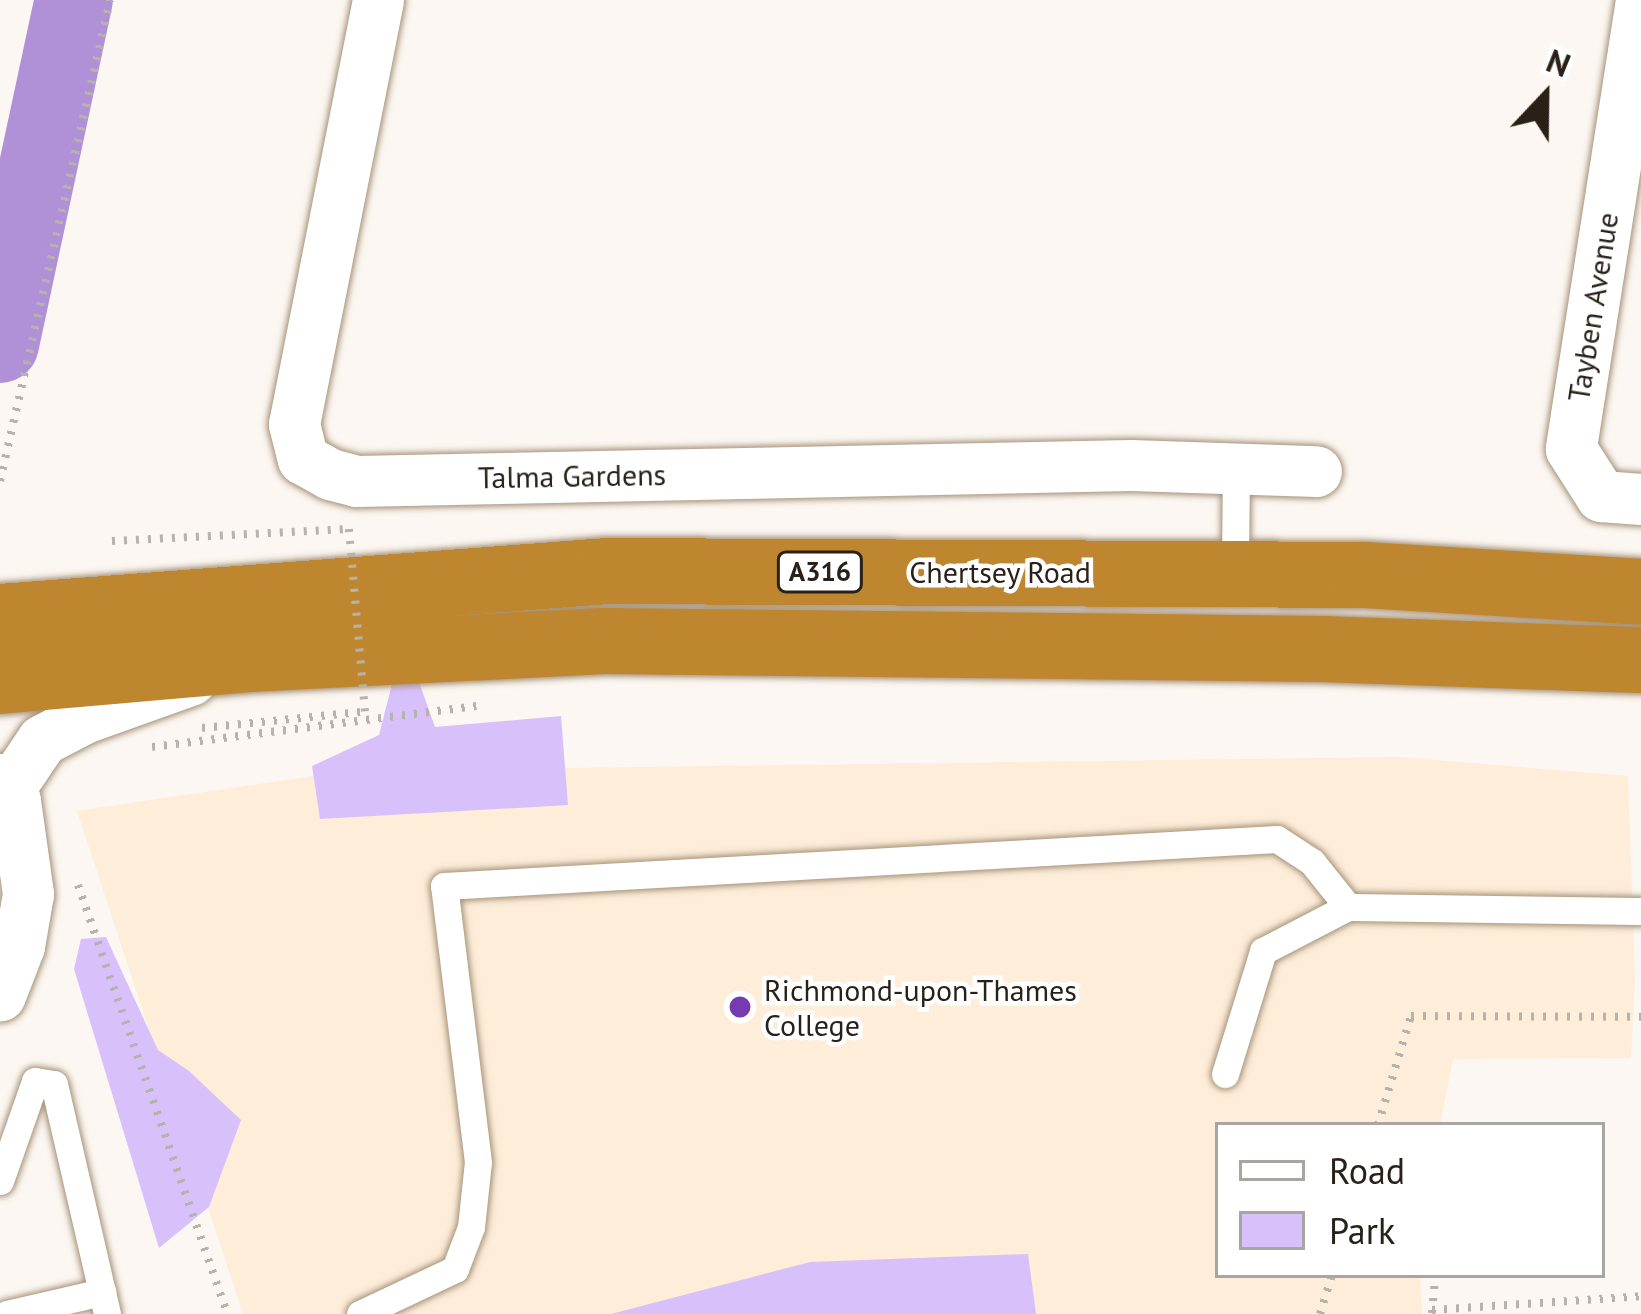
<!DOCTYPE html>
<style>
body{margin:0}
#map{position:relative;width:1641px;height:1314px;overflow:hidden;background:#fcf7f2;font-family:"PT Sans",sans-serif}
div>[style]{position:absolute}
.built>*{inset:0;background:#fdedd9}
.green>*{inset:0;background:#d8c0fb}
.river>*{height:78px;margin:-39px;padding:0 39px;transform-origin:39px;border-radius:39px;background:#b091d8}
.path>*{height:8px;margin-top:-4px;transform-origin:0;background:repeating-linear-gradient(90deg,#b8b2ac 0 3px,transparent 0 12px)}
.roads{filter:drop-shadow(0 0 3px #a7937a) drop-shadow(0 0 3px #a7937a)}
.lane>*{height:27px;margin:-13.5px;padding:0 13.5px;transform-origin:13.5px;border-radius:13.5px;background:#fff}
.street>*{height:51px;margin:-25.5px;padding:0 25.5px;transform-origin:25.5px;border-radius:25.5px;background:#fff}
.highway>*{height:66px;margin:-33px;padding:0 33px;transform-origin:33px;border-radius:33px;background:#bf8630}
.path-bridge>*{height:8px;margin-top:-4px;transform-origin:0;background:repeating-linear-gradient(90deg,#b8b2ac 0 3px,transparent 0 12px)}
.dots>*{width:33px;height:33px;translate:-50% -50%;box-sizing:border-box;border:6px solid #fff;border-radius:50%}
span{translate:-50% -50%;white-space:nowrap;text-align:center;line-height:1.15;-webkit-text-stroke:9px #fff;paint-order:stroke}
.shield-label span{padding:3px 9px;background:#fff;border:3px solid;border-radius:9px;-webkit-text-stroke-width:0}
.shield-label{font-size:27px;color:#292117;font-weight:700}
.street-label{font-size:30px;color:#292117}
.poi-label{font-size:30px;color:#292117}
.left{translate:0 -50%;text-align:left}
.legend{position:absolute;left:1215px;top:1122px;width:390px;height:156px;box-sizing:border-box;background:#fff;border:3px solid #a9a6a2;margin:0;padding:15px 21px;list-style:none;font-size:36px;color:#292117}
.legend li{display:flex;align-items:center;gap:24px;height:60px}
.legend b{width:60px;border:3px solid #a9a6a2}
.north{position:absolute;left:1485px;top:36px;width:120px;height:120px;-webkit-text-stroke:9px #fff;paint-order:stroke;rotate:22deg;font-size:33px;font-weight:700;line-height:48px;text-align:center;color:#292117}
.north::after{content:'';display:block;margin:auto;width:42px;height:54px;background:#292117;clip-path:polygon(50% 0,100% 100%,50% 72%,0 100%)}
</style>
<div id="map">
<div class="built">
<i style="clip-path:polygon(1398px 757px,1628px 776px,1635px 979px,1631px 1058px,1453px 1059px,1440px 1125px,1218px 1125px,1218px 1275px,1420px 1275px,1422px 1314px,243px 1314px,77px 811px,348px 771px)"></i>
</div>
<div class="green">
<i style="clip-path:polygon(419px 682px,435px 727px,561px 716px,568px 805px,320px 819px,312px 766px,379px 735px,392px 684px)"></i>
<i style="clip-path:polygon(106px 937px,158px 1050px,189px 1071px,241px 1120px,209px 1207px,159px 1248px,74px 969px,81px 939px)"></i>
<i style="clip-path:polygon(1028px 1254px,1036px 1314px,611px 1314px,810px 1262px)"></i>
</div>
<div class="river">
<i style="left:0;top:344px;width:352px;rotate:-77.9deg"></i>
</div>
<div class="path">
<i style="left:0;top:481px;width:493px;rotate:-77.1deg"></i>
<i style="left:202px;top:728px;width:159px;rotate:-5.8deg"></i>
<i style="left:152px;top:747px;width:327px;rotate:-7.2deg"></i>
<i style="left:78px;top:885px;width:454px;rotate:70.8deg"></i>
<i style="left:1378px;top:1125px;width:114px;rotate:-73.2deg"></i>
<i style="left:1411px;top:1016px;width:230px;rotate:0.2deg"></i>
<i style="left:1432px;top:1310px;width:209px;rotate:-3.8deg"></i>
<i style="left:1432px;top:1313px;width:38px;rotate:-85deg"></i>
<i style="left:1320px;top:1314px;width:41px;rotate:-72.9deg"></i>
</div>
<div class="roads">
<div class="lane">
<i style="left:1235px;top:573px;width:107px;rotate:-89.5deg"></i>
<i style="left:1225px;top:1074px;width:129px;rotate:-72.8deg"></i>
<i style="left:1263px;top:951px;width:96px;rotate:-27.4deg"></i>
<i style="left:0;top:1181px;width:106px;rotate:-70.7deg"></i>
<i style="left:35px;top:1081px;width:19px;rotate:9deg"></i>
<i style="left:54px;top:1084px;width:236px;rotate:77deg"></i>
<i style="left:7px;top:1314px;width:98px;rotate:-13deg"></i>
<i style="left:360px;top:1314px;width:105px;rotate:-25.3deg"></i>
<i style="left:455px;top:1269px;width:45px;rotate:-69.1deg"></i>
<i style="left:471px;top:1227px;width:65px;rotate:-83.9deg"></i>
<i style="left:478px;top:1162px;width:278px;rotate:-97deg"></i>
<i style="left:444px;top:886px;width:834px;rotate:-3.23deg"></i>
<i style="left:1277px;top:839px;width:42px;rotate:33.3deg"></i>
<i style="left:1312px;top:862px;width:58px;rotate:51.3deg"></i>
<i style="left:1348px;top:907px;width:293px;rotate:0.8deg"></i>
</div>
<div class="street">
<i style="left:378px;top:0;width:432px;rotate:101.2deg"></i>
<i style="left:294px;top:424px;width:36px;rotate:76deg"></i>
<i style="left:303px;top:459px;width:31px;rotate:29deg"></i>
<i style="left:330px;top:474px;width:27px;rotate:15deg"></i>
<i style="left:356px;top:481px;width:775px;rotate:-1.18deg"></i>
<i style="left:1131px;top:465px;width:185px;rotate:1.9deg"></i>
<i style="left:1641px;top:0;width:454px;rotate:98.9deg"></i>
<i style="left:1571px;top:449px;width:56px;rotate:57.4deg"></i>
<i style="left:1601px;top:496px;width:40px;rotate:4.3deg"></i>
<i style="left:0;top:779px;width:13px;rotate:32deg"></i>
<i style="left:11px;top:786px;width:16px;rotate:75deg"></i>
<i style="left:15px;top:801px;width:94px;rotate:82deg"></i>
<i style="left:28px;top:894px;width:53px;rotate:99.8deg"></i>
<i style="left:19px;top:946px;width:53px;rotate:111.2deg"></i>
<i style="left:11px;top:786px;width:55px;rotate:-56deg"></i>
<i style="left:42px;top:740px;width:47px;rotate:-27.6deg"></i>
<i style="left:84px;top:718px;width:113px;rotate:-19.7deg"></i>
</div>
<div class="highway">
<i style="left:0;top:617px;width:610px;rotate:-4.33deg"></i>
<i style="left:608px;top:571px;width:757px;rotate:0.3deg"></i>
<i style="left:1365px;top:575px;width:277px;rotate:3.5deg"></i>
<i style="left:0;top:681px;width:250px;rotate:-5deg"></i>
<i style="left:249px;top:659px;width:355px;rotate:-2.9deg"></i>
<i style="left:604px;top:641px;width:718px;rotate:0.64deg"></i>
<i style="left:1322px;top:649px;width:319px;rotate:2deg"></i>
</div>
</div>
<div class="path-bridge">
<i style="left:112px;top:541px;width:237px;rotate:-2.9deg"></i>
<i style="left:349px;top:529px;width:184px;rotate:85deg"></i>
</div>
<div class="dots">
<i style="left:740px;top:1007px;background:#763bb1"></i>
</div>
<div class="shield-label">
<span style="left:820px;top:572px">A316</span>
</div>
<div class="street-label">
<span style="left:1593px;top:307px;rotate:-81deg">Tayben Avenue</span>
<span style="left:572px;top:476px;rotate:-1deg">Talma Gardens</span>
<span style="left:1000px;top:572px">Chertsey Road</span>
</div>
<div class="poi-label">
<span class="left" style="left:764px;top:1007px">Richmond-upon-Thames<br>College</span>
</div>
<ul class="legend">
<li><b style="height:15px;background:#fff"></b>Road</li>
<li><b style="height:33px;background:#d8c0fb"></b>Park</li>
</ul>
<div class="north">N</div>
</div>
